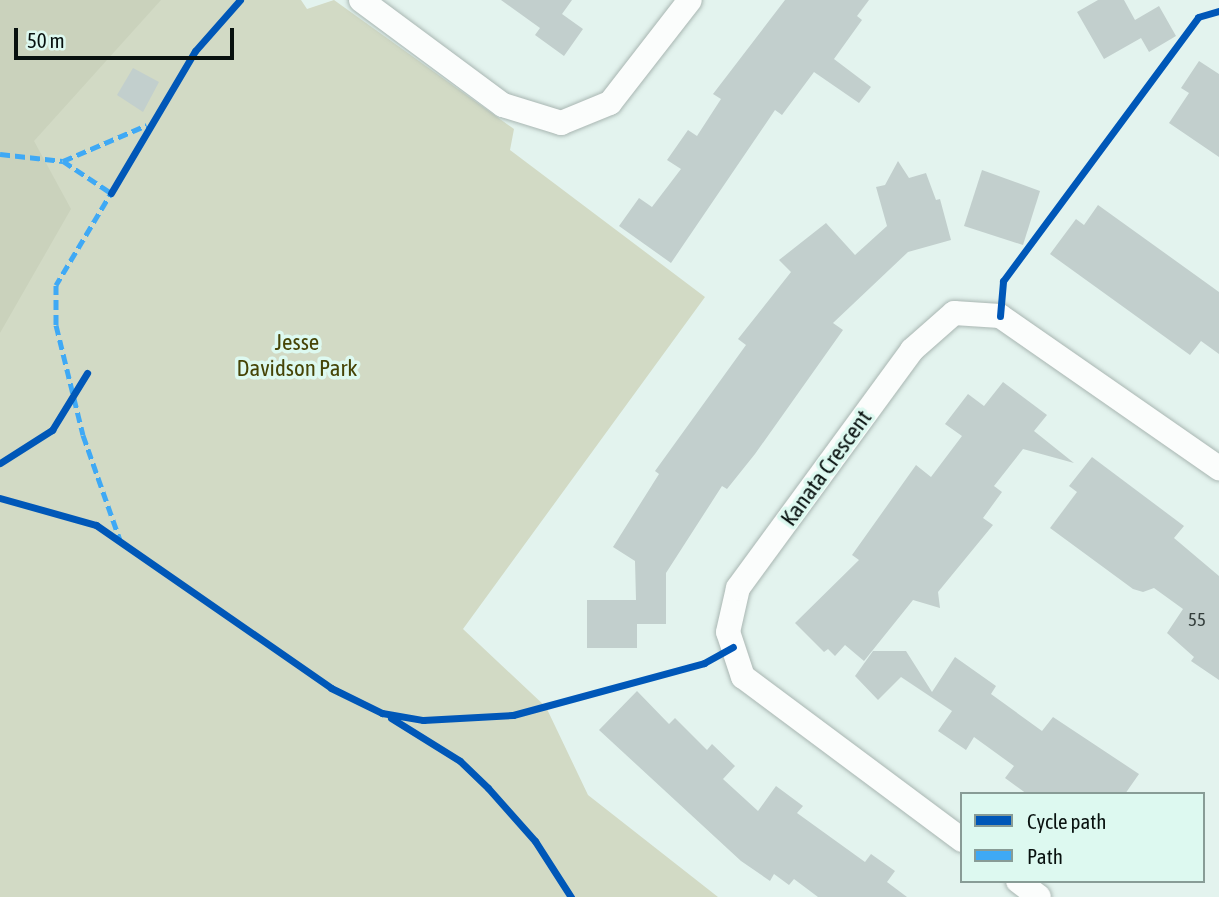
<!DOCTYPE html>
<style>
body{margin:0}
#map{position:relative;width:1219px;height:897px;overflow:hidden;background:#e3f3ee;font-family:"Asap Condensed",sans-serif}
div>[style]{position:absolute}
.green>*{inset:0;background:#d2dac5}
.forest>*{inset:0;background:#cad2bc}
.building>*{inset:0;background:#c2cfcd}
.roads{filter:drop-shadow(0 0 2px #a9b6b2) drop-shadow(0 0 2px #a9b6b2)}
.minor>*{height:24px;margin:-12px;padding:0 12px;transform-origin:12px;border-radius:12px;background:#fbfdfc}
.quiet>*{height:5px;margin-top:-2.5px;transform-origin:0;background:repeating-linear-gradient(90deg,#3fa9f5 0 10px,transparent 0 15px)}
.cycleway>*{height:7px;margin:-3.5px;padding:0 3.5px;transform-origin:3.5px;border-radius:3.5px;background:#0057b8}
span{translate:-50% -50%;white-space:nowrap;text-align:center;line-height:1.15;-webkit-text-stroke:7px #ddf9f0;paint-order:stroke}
.number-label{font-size:19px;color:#36403e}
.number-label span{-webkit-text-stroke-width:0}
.park-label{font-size:23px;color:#464406}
.street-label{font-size:23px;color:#08110f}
.legend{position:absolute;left:960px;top:792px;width:245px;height:91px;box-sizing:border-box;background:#ddf9f0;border:2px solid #889c96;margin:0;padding:9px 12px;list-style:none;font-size:21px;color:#08110f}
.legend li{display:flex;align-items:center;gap:14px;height:35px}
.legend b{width:35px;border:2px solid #889c96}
.scale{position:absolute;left:14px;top:28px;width:220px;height:32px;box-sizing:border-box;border:4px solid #08110f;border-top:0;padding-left:9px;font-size:21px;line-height:24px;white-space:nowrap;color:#08110f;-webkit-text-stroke:5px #ddf9f0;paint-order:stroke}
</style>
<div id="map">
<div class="green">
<i style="clip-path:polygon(0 0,301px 0,307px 9px,334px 0,514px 129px,510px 150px,705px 297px,463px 629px,546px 707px,588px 795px,718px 897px,0 897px)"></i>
</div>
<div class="forest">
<i style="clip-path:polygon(0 0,161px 0,34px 141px,71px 209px,0 333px)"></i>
</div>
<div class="building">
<i style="clip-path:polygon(501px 0,572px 0,562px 14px,583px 29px,564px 56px,535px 35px,540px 28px)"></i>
<i style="clip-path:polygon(785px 0,869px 0,857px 16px,862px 20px,834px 59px,871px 87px,859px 103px,814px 72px,782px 115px,775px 110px,671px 263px,619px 226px,639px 198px,652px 207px,681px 169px,667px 160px,688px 130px,697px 136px,721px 99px,713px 94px)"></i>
<i style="clip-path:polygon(1098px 0,1124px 0,1135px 20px,1159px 6px,1176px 36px,1149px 52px,1141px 38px,1104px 59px,1077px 12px)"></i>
<i style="clip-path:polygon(1199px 61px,1219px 74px,1219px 157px,1169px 123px,1189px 93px,1181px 88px)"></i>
<i style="clip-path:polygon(133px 68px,159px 82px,143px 112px,117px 95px)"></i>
<i style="clip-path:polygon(898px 161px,909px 178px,926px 173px,936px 200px,940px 199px,951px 240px,908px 252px,833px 323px,843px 330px,755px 454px,727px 489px,722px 486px,666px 573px,666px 624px,637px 624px,637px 648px,587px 648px,587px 600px,636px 600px,635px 561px,613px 547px,659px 474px,655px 471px,746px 345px,738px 339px,791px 272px,779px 260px,826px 223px,855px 255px,887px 226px,876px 187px,885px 185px)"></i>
<i style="clip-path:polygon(982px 170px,1040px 191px,1023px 245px,964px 226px)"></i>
<i style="clip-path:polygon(1098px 205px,1219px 292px,1219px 354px,1201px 341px,1190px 355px,1050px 254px,1076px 219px,1084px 225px)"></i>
<i style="clip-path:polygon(1003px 382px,1047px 415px,1034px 431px,1074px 463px,1023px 449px,994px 486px,1002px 492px,983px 518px,993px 525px,938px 592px,940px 608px,913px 600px,864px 661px,845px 645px,835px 656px,828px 649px,824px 652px,795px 623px,859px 560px,852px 555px,916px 465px,931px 477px,962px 436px,945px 424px,968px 394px,984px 406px)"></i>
<i style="clip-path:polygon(1092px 457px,1184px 526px,1174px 538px,1219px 576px,1219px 680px,1191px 661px,1194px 657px,1167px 633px,1183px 609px,1154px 588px,1143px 592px,1133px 589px,1050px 528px,1077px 492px,1069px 486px)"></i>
<i style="clip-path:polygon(873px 651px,906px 651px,932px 692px,955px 657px,996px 686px,991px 694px,1042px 731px,1053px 717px,1139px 774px,1125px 794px,1027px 794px,1005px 778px,1014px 766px,974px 737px,966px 750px,938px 731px,952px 711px,901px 677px,878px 700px,855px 676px)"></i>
<i style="clip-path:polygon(637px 691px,669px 724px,675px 718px,707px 750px,712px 744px,735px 766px,723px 779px,758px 811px,776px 786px,803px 806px,797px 813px,865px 862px,871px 854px,895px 871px,887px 882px,907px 897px,818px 897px,794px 879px,789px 885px,774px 874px,770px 881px,741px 861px,599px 730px)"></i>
</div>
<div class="roads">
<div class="minor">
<i style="left:361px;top:0;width:177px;rotate:36.5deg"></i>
<i style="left:503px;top:105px;width:61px;rotate:17.2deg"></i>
<i style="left:561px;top:123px;width:53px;rotate:-22.2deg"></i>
<i style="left:610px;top:103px;width:130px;rotate:-52.2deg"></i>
<i style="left:962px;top:840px;width:273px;rotate:-143.3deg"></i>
<i style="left:743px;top:677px;width:47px;rotate:-108.4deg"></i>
<i style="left:728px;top:632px;width:45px;rotate:-77.2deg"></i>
<i style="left:738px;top:588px;width:295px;rotate:-53.8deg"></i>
<i style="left:912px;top:350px;width:56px;rotate:-41.4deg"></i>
<i style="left:954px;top:313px;width:46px;rotate:3.7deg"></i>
<i style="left:1000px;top:316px;width:267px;rotate:34.8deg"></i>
<i style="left:1018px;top:881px;width:26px;rotate:37deg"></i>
</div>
</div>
<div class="quiet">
<i style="left:0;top:154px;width:63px;rotate:6.3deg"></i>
<i style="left:63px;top:161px;width:58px;rotate:33.7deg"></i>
<i style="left:63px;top:161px;width:91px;rotate:-23.2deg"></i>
<i style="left:114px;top:188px;width:113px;rotate:120.9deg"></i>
<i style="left:56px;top:285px;width:40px;rotate:90deg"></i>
<i style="left:56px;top:325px;width:113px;rotate:76.2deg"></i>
<i style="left:83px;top:435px;width:111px;rotate:70.6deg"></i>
</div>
<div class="cycleway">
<i style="left:111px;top:193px;width:165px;rotate:-59.4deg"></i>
<i style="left:195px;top:51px;width:68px;rotate:-48.6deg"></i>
<i style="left:1000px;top:316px;width:35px;rotate:-85deg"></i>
<i style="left:1003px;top:281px;width:328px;rotate:-53.5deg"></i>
<i style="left:1198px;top:17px;width:22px;rotate:-16deg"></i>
<i style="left:0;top:463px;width:62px;rotate:-32.4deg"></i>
<i style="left:52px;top:430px;width:67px;rotate:-58.4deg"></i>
<i style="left:0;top:498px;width:100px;rotate:15.7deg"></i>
<i style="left:96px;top:525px;width:286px;rotate:34.7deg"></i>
<i style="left:331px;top:688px;width:57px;rotate:26.1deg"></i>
<i style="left:382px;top:713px;width:42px;rotate:9.7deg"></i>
<i style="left:423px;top:720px;width:90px;rotate:-3.2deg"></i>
<i style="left:513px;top:715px;width:198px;rotate:-15.2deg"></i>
<i style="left:704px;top:663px;width:33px;rotate:-29deg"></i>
<i style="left:391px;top:718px;width:81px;rotate:31.9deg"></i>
<i style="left:460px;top:761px;width:39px;rotate:44deg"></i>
<i style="left:488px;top:788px;width:71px;rotate:48.4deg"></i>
<i style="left:535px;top:841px;width:67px;rotate:57.3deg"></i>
</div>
<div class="number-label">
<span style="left:1197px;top:620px">55</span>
</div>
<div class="park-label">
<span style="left:297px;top:355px">Jesse<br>Davidson Park</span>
</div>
<div class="street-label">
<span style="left:826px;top:468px;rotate:-54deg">Kanata Crescent</span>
</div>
<ul class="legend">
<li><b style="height:9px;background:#0057b8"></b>Cycle path</li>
<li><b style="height:9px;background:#3fa9f5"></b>Path</li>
</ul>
<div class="scale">50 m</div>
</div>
